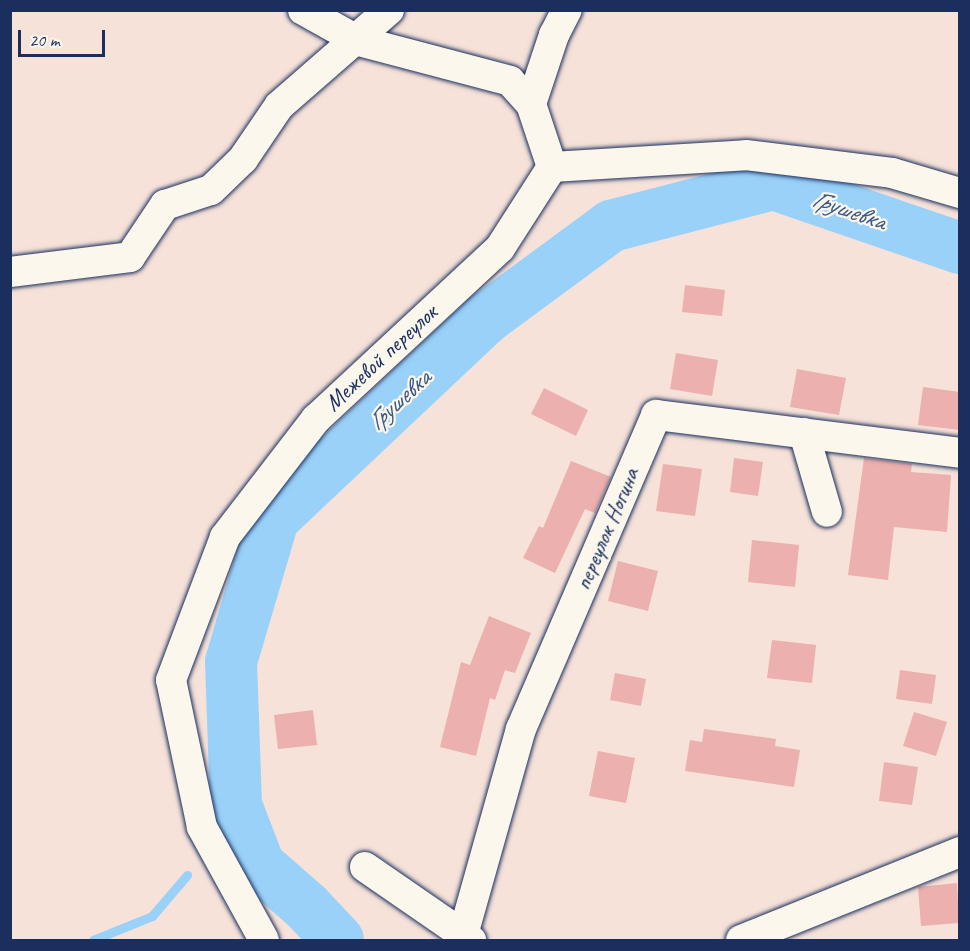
<!DOCTYPE html>
<meta charset="utf-8">
<style>
body{margin:0}
#map{position:relative;width:970px;height:951px;overflow:hidden;background:#f6e2d9;font-family:Caveat,sans-serif}
div>[style]{position:absolute}
.stream>*{height:9px;margin:-4.5px;padding:0 4.5px;transform-origin:4.5px;border-radius:4.5px;background:#99d1f9}
.river>*{height:52px;margin:-26px;padding:0 26px;transform-origin:26px;border-radius:26px;background:#99d1f9}
.building>*{inset:0;background:#ecb0ae}
.roads{filter:drop-shadow(0 0 2px #1b2f5e) drop-shadow(0 0 2px #1b2f5e)}
.minor>*{height:30px;margin:-15px;padding:0 15px;transform-origin:15px;border-radius:15px;background:#fbf7ec}
span{translate:-50% -50%;white-space:nowrap;text-align:center;line-height:1.15;-webkit-text-stroke:4.5px #fbf7ec;paint-order:stroke}
.street-label{font-size:24px;color:#1b2f5e}
.water-label{font-size:26px;color:#3a5885;font-style:italic}
.frame{position:absolute;inset:0;border:12px solid #1b2f5e;pointer-events:none}
.scale{position:absolute;left:18px;top:30px;width:87px;height:27px;box-sizing:border-box;border:3px solid #1b2f5e;border-top:0;padding-left:8px;font-size:18px;line-height:21px;white-space:nowrap;color:#1b2f5e;-webkit-text-stroke:4px #fbf7ec;paint-order:stroke}
</style>
<div id="map">
<div class="stream">
<i style="left:93px;top:940px;width:64px;rotate:-22.1deg"></i>
<i style="left:152px;top:916px;width:54px;rotate:-49.5deg"></i>
</div>
<div class="river">
<i style="left:338px;top:940px;width:45px;rotate:-133.2deg"></i>
<i style="left:307px;top:907px;width:64px;rotate:-138.8deg"></i>
<i style="left:259px;top:865px;width:64px;rotate:-111deg"></i>
<i style="left:236px;top:805px;width:143px;rotate:-92deg"></i>
<i style="left:231px;top:662px;width:149px;rotate:-73.6deg"></i>
<i style="left:273px;top:519px;width:291px;rotate:-43.3deg"></i>
<i style="left:485px;top:319px;width:157px;rotate:-36.4deg"></i>
<i style="left:611px;top:226px;width:167px;rotate:-14.5deg"></i>
<i style="left:773px;top:184px;width:198px;rotate:18.9deg"></i>
</div>
<div class="building">
<i style="clip-path:polygon(685px 285px,725px 290px,722px 316px,682px 312px)"></i>
<i style="clip-path:polygon(676px 353px,718px 360px,712px 396px,670px 389px)"></i>
<i style="clip-path:polygon(797px 369px,846px 378px,839px 415px,790px 407px)"></i>
<i style="clip-path:polygon(923px 387px,960px 392px,960px 430px,918px 425px)"></i>
<i style="clip-path:polygon(544px 388px,588px 410px,576px 436px,531px 414px)"></i>
<i style="clip-path:polygon(734px 458px,763px 462px,758px 496px,730px 492px)"></i>
<i style="clip-path:polygon(864px 458px,912px 464px,911px 472px,951px 475px,947px 532px,894px 527px,888px 580px,848px 575px)"></i>
<i style="clip-path:polygon(571px 461px,611px 477px,595px 513px,585px 509px,555px 573px,523px 558px,539px 526px,543px 528px)"></i>
<i style="clip-path:polygon(663px 464px,702px 469px,695px 516px,656px 511px)"></i>
<i style="clip-path:polygon(752px 540px,799px 545px,795px 587px,748px 582px)"></i>
<i style="clip-path:polygon(618px 561px,658px 571px,648px 611px,608px 601px)"></i>
<i style="clip-path:polygon(489px 616px,531px 633px,515px 673px,505px 670px,495px 700px,490px 698px,476px 756px,440px 747px,461px 662px,470px 665px)"></i>
<i style="clip-path:polygon(772px 640px,816px 645px,812px 683px,767px 678px)"></i>
<i style="clip-path:polygon(900px 670px,936px 675px,932px 704px,896px 699px)"></i>
<i style="clip-path:polygon(615px 673px,646px 679px,641px 706px,610px 700px)"></i>
<i style="clip-path:polygon(313px 710px,317px 745px,278px 749px,274px 715px)"></i>
<i style="clip-path:polygon(914px 712px,947px 722px,936px 756px,903px 746px)"></i>
<i style="clip-path:polygon(704px 729px,776px 739px,775px 746px,800px 750px,794px 787px,685px 771px,690px 740px,702px 742px)"></i>
<i style="clip-path:polygon(598px 751px,635px 758px,626px 803px,589px 796px)"></i>
<i style="clip-path:polygon(884px 762px,918px 767px,912px 805px,879px 801px)"></i>
<i style="clip-path:polygon(957px 883px,959px 923px,921px 926px,918px 887px)"></i>
</div>
<div class="roads">
<div class="minor">
<i style="left:303px;top:10px;width:64px;rotate:29deg"></i>
<i style="left:359px;top:41px;width:156px;rotate:14.8deg"></i>
<i style="left:510px;top:81px;width:31px;rotate:48deg"></i>
<i style="left:531px;top:104px;width:66px;rotate:71.6deg"></i>
<i style="left:531px;top:104px;width:73px;rotate:-71.6deg"></i>
<i style="left:554px;top:35px;width:28px;rotate:-63deg"></i>
<i style="left:552px;top:167px;width:194px;rotate:-3.5deg"></i>
<i style="left:746px;top:155px;width:147px;rotate:7deg"></i>
<i style="left:892px;top:173px;width:71px;rotate:16.4deg"></i>
<i style="left:10px;top:272px;width:121px;rotate:-7.1deg"></i>
<i style="left:130px;top:257px;width:63px;rotate:-56.1deg"></i>
<i style="left:165px;top:205px;width:48px;rotate:-18.1deg"></i>
<i style="left:211px;top:190px;width:45px;rotate:-44.1deg"></i>
<i style="left:243px;top:159px;width:64px;rotate:-55.8deg"></i>
<i style="left:279px;top:106px;width:146px;rotate:-41.1deg"></i>
<i style="left:804px;top:433px;width:82px;rotate:73.8deg"></i>
<i style="left:365px;top:867px;width:129px;rotate:34.6deg"></i>
<i style="left:463px;top:935px;width:214px;rotate:-74.3deg"></i>
<i style="left:521px;top:729px;width:342px;rotate:-66.7deg"></i>
<i style="left:656px;top:415px;width:306px;rotate:7.1deg"></i>
<i style="left:264px;top:940px;width:129px;rotate:-118.8deg"></i>
<i style="left:202px;top:827px;width:150px;rotate:-101.9deg"></i>
<i style="left:171px;top:680px;width:153px;rotate:-69.3deg"></i>
<i style="left:225px;top:537px;width:149px;rotate:-52.4deg"></i>
<i style="left:316px;top:419px;width:251px;rotate:-42.9deg"></i>
<i style="left:500px;top:248px;width:96px;rotate:-57.3deg"></i>
<i style="left:741px;top:940px;width:236px;rotate:-21.9deg"></i>
</div>
</div>
<div class="street-label">
<span style="left:381px;top:358px;rotate:-43deg">Межевой переулок</span>
<span style="left:607px;top:529px;rotate:-67deg">переулок Ногина</span>
</div>
<div class="water-label">
<span style="left:849px;top:210px;rotate:19deg">Грушевка</span>
<span style="left:399px;top:400px;rotate:-43deg">Грушевка</span>
</div>
<div class="frame"></div>
<div class="scale">20 m</div>
</div>
